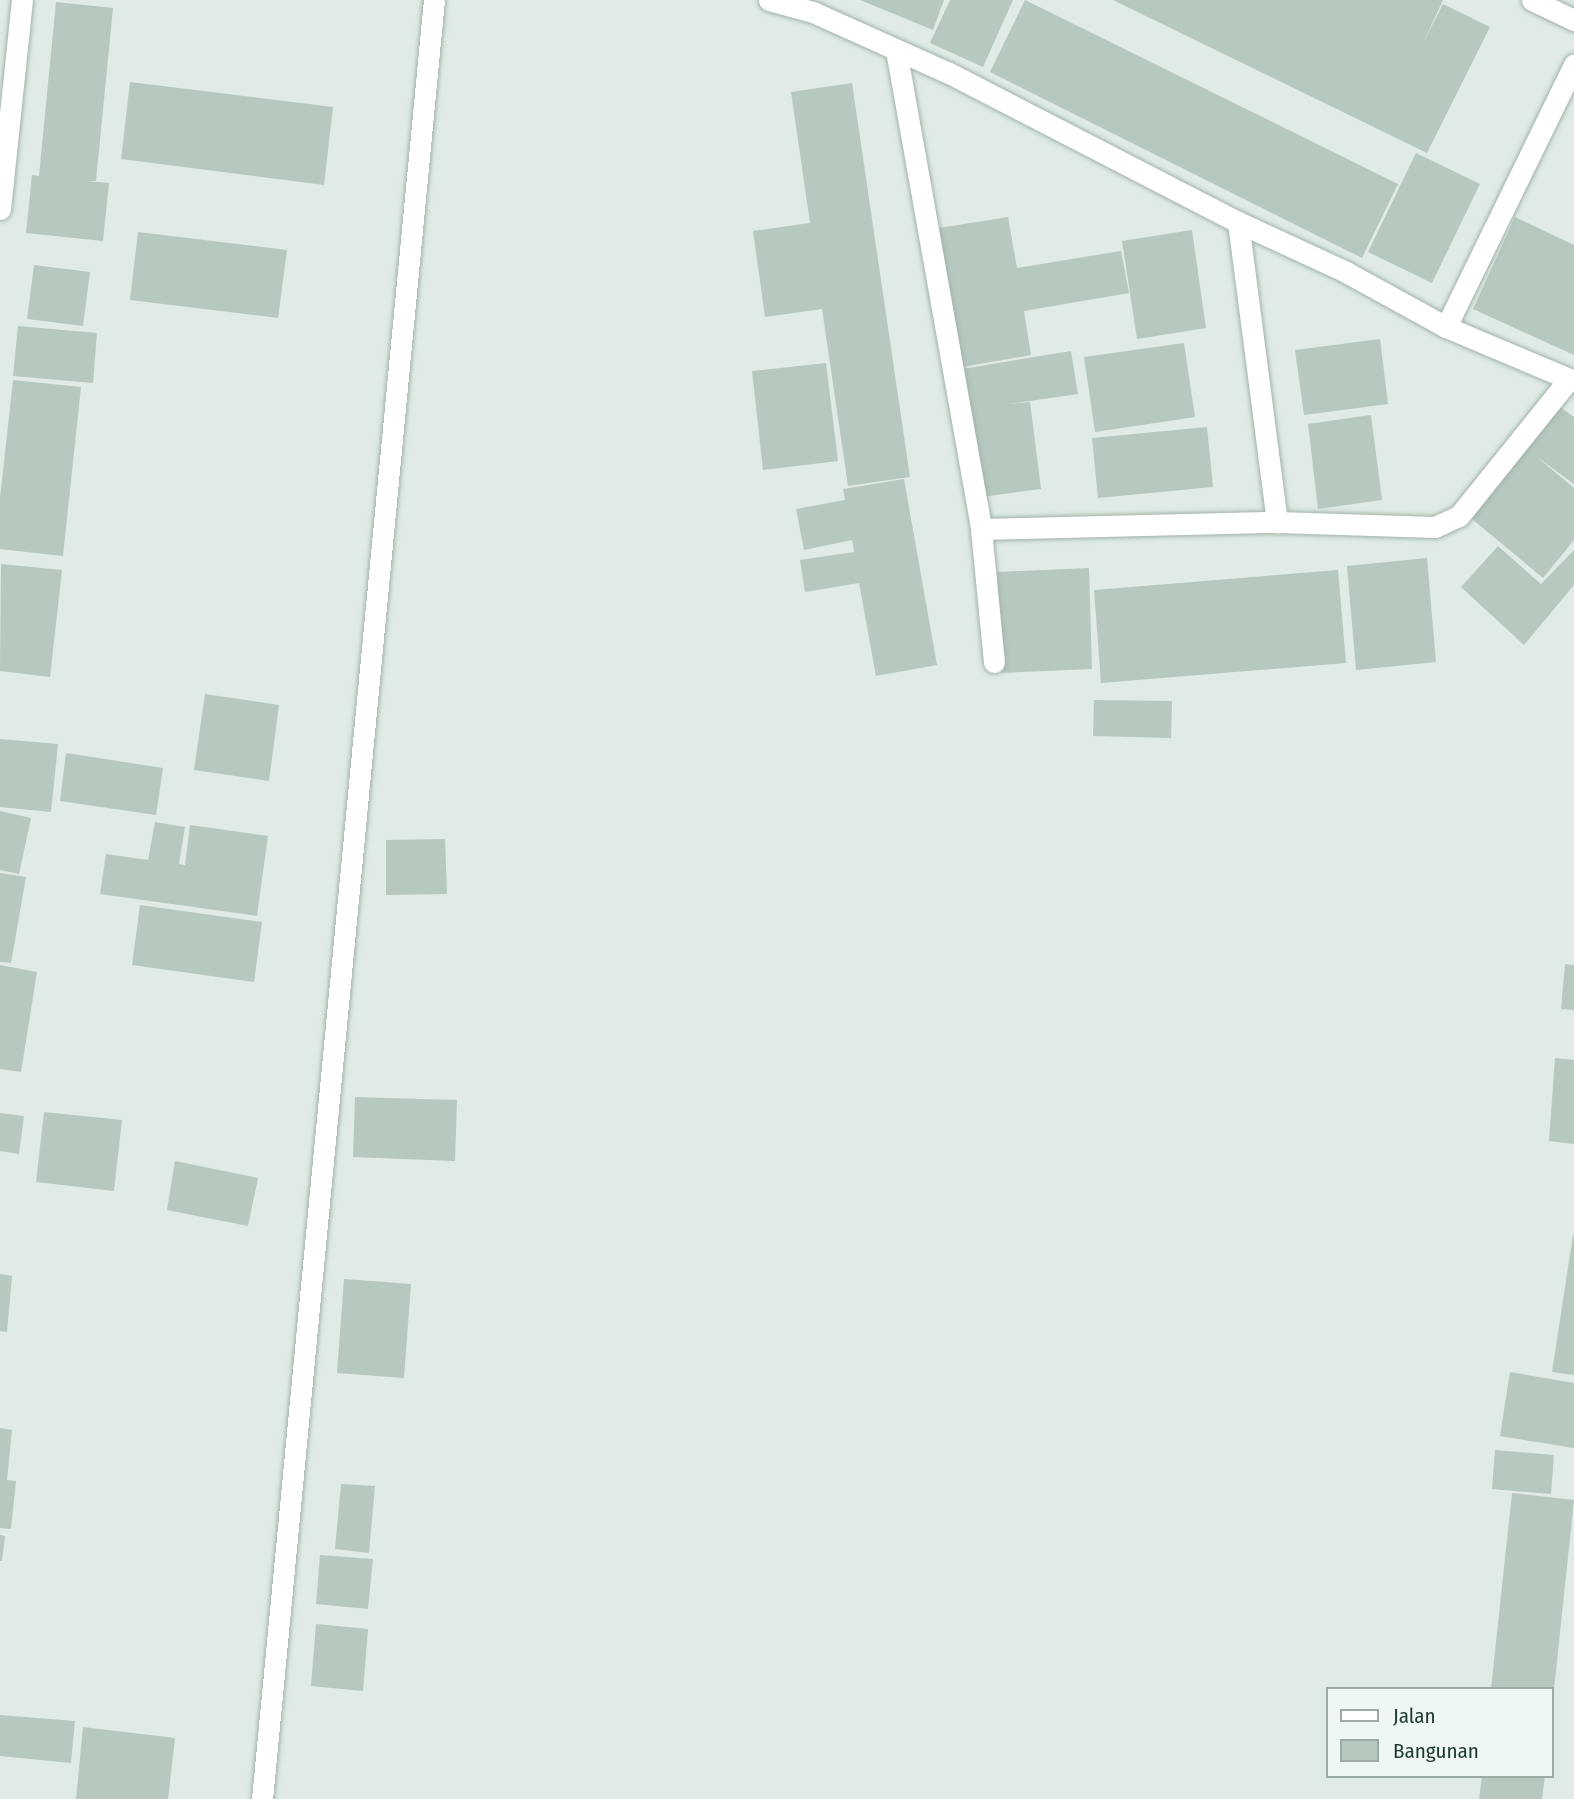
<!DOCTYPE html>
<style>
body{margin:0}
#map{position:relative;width:1574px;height:1799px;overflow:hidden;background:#dfebe4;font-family:"Fira Sans Condensed",sans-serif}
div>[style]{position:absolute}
.building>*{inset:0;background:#b7c8bf}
.roads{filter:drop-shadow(0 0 2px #a2b3aa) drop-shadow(0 0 2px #a2b3aa)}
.street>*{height:21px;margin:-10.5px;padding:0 10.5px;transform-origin:10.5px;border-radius:10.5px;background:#fff}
.secondary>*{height:21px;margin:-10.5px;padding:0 10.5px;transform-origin:10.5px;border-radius:10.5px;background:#fff}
span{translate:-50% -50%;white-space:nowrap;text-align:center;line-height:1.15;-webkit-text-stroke:7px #eff7f2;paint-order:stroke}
.legend{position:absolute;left:1326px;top:1687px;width:228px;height:91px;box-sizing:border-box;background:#eff7f2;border:2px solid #9caca4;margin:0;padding:9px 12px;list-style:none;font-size:21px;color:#1f3b30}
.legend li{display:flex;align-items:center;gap:14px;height:35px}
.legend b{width:35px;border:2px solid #9caca4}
</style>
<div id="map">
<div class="building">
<i style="clip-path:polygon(860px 0,944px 0,933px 30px)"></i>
<i style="clip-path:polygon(950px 0,1013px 0,983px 67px,930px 43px)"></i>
<i style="clip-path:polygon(1025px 0,1398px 184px,1362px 258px,990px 72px)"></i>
<i style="clip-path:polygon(1113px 0,1443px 0,1422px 45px,1443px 4px,1490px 27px,1427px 153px)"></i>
<i style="clip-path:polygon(56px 2px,113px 8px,96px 181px,87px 181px,109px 183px,103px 241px,26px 233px,32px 175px,39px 176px)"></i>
<i style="clip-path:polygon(130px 82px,333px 107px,324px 185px,121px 159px)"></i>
<i style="clip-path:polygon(852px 83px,910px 477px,848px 486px,822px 309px,765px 317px,753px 231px,810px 223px,791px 92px)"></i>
<i style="clip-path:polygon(1416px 153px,1480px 184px,1432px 283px,1368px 252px)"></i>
<i style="clip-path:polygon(1008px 217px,1017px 268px,1121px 251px,1129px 293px,1024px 311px,1031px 355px,963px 367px,939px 228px)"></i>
<i style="clip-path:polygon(1515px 217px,1574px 245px,1574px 355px,1473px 309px)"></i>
<i style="clip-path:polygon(1192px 230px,1206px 328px,1137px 339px,1122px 241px)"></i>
<i style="clip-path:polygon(138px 232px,287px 250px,278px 318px,130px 300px)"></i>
<i style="clip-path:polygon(34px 265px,90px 272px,83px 326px,27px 319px)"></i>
<i style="clip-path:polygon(18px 326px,97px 333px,93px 383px,13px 376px)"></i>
<i style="clip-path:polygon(1380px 339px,1388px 404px,1304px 415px,1295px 350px)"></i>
<i style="clip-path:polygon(1184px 343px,1195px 417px,1095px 432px,1084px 357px)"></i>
<i style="clip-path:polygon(1071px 351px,1078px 394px,1009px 404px,1030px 402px,1041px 489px,981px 497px,962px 369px)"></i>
<i style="clip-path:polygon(826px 363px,838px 461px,763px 470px,752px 371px)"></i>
<i style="clip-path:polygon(13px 380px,81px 387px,63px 556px,0 549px,0 498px)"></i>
<i style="clip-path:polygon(1560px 407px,1574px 417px,1574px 484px,1537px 457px,1574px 488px,1574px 540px,1543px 578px,1472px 519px)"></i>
<i style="clip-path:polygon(1371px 415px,1382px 500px,1318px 509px,1308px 424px)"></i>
<i style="clip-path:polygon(1207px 427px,1213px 487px,1098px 498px,1092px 438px)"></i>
<i style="clip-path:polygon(904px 479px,937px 665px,876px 676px,859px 583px,805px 592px,800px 560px,854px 552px,852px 540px,804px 550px,796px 509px,845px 500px,843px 489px)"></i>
<i style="clip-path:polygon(1498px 546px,1541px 584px,1574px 550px,1574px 585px,1524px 645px,1461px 587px)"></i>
<i style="clip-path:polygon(1427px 558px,1436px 662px,1356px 670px,1347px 566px)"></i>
<i style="clip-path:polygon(1px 564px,62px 570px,50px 677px,0 671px)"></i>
<i style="clip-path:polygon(1089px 568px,1092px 669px,1001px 673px,997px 572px)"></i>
<i style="clip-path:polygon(1338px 570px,1346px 663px,1101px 683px,1094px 590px)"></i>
<i style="clip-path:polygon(205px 694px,279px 705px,269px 781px,194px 770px)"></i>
<i style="clip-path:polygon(1094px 700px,1172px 701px,1171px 738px,1093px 736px)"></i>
<i style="clip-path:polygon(0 739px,58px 744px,51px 812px,0 807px)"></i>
<i style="clip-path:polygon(66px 753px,163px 768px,156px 815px,60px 801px)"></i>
<i style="clip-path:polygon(0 811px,31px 818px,19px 874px,0 870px)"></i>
<i style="clip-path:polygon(155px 822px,185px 827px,179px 864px,185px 865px,190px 825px,268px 836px,257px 916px,100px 894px,106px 854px,148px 860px)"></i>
<i style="clip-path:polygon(445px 839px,447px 894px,386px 895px,386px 840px)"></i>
<i style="clip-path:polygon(0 873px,26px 877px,11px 963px,0 962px)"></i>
<i style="clip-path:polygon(140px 905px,262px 922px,254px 982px,132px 965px)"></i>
<i style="clip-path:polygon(1565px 964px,1574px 965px,1574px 1010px,1561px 1009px)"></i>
<i style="clip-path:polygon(0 965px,37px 972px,21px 1072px,0 1069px)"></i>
<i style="clip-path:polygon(1555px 1058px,1574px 1060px,1574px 1144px,1549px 1141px)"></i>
<i style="clip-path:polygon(355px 1097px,457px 1100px,455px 1161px,353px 1157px)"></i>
<i style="clip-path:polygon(44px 1112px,122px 1120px,114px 1191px,36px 1182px)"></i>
<i style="clip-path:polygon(0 1113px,24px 1116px,19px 1154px,0 1151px)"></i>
<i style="clip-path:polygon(175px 1161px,258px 1178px,248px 1226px,167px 1210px)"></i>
<i style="clip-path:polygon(1573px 1235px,1574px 1235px,1574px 1375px,1552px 1372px)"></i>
<i style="clip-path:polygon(0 1274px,12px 1276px,7px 1332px,0 1331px)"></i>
<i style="clip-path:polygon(344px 1279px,411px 1284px,404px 1378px,337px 1373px)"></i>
<i style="clip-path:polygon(1510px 1372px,1574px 1383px,1574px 1448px,1500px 1436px)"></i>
<i style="clip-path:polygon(0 1428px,12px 1430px,7px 1480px,16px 1481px,11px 1529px,0 1528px)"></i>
<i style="clip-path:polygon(1495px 1450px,1554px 1455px,1551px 1494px,1492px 1489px)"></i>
<i style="clip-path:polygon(341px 1484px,375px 1486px,369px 1553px,335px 1549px)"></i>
<i style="clip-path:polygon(1512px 1493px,1574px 1500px,1553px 1699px,1551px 1689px,1491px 1689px)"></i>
<i style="clip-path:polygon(0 1535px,5px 1536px,2px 1561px,0 1561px)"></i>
<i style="clip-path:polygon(320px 1555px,373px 1559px,368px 1609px,316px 1604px)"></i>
<i style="clip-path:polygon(316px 1624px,368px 1629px,363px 1691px,311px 1686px)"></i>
<i style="clip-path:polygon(0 1715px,75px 1721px,71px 1763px,0 1756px)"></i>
<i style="clip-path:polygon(83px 1727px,175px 1738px,168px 1799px,76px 1799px)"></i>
<i style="clip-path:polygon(1482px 1776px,1545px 1776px,1542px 1799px,1479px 1799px)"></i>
</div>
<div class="roads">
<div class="street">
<i style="left:769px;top:0;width:46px;rotate:15.3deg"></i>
<i style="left:813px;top:12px;width:149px;rotate:24.2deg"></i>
<i style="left:949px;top:73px;width:325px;rotate:27.3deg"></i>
<i style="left:1238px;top:222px;width:119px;rotate:24.8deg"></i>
<i style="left:1346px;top:272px;width:114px;rotate:28.8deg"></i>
<i style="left:1446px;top:327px;width:139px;rotate:22.9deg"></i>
<i style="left:1532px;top:0;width:47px;rotate:25.5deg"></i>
<i style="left:896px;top:50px;width:486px;rotate:79.9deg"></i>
<i style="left:0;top:209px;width:210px;rotate:-84deg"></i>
<i style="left:1238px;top:222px;width:303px;rotate:82.6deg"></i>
<i style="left:1446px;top:327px;width:292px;rotate:-64deg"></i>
<i style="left:994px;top:662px;width:134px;rotate:-95.6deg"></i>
<i style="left:981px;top:529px;width:296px;rotate:-1.4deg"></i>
<i style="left:1277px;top:522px;width:158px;rotate:1.8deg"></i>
<i style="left:1435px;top:527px;width:26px;rotate:-25deg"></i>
<i style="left:1459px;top:516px;width:176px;rotate:-51.2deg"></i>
</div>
<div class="secondary">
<i style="left:262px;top:1799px;width:1807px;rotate:-84.54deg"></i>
</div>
</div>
<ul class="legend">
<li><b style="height:9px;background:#fff"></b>Jalan</li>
<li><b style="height:19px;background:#b7c8bf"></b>Bangunan</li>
</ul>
</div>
